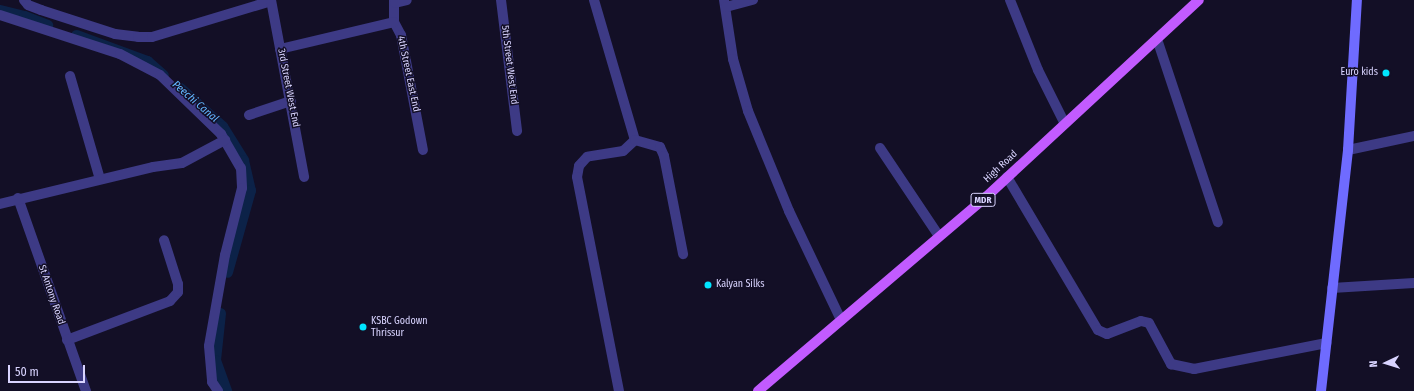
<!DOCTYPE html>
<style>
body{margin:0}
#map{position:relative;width:1414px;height:391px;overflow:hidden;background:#130f26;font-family:"Fira Sans Condensed",sans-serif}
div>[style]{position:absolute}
.canal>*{height:11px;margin:-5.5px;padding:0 5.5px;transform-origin:5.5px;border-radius:5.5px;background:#0c2248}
.street>*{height:10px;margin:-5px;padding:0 5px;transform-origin:5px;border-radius:5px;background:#3d3a85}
.secondary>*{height:10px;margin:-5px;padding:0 5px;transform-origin:5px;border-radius:5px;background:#6f6bff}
.primary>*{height:10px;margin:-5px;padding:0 5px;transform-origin:5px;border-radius:5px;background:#c25bff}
.dots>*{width:11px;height:11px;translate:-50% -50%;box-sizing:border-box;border:2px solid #130f26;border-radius:50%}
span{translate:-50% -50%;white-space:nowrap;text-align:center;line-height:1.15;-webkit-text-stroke:3px #130f26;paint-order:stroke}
.shield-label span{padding:1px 3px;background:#130f26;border:1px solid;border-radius:3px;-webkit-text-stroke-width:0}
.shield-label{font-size:9px;color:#d9d4ff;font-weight:700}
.street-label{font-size:10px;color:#d9d4ff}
.poi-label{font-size:10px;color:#d9d4ff}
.right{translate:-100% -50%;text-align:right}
.left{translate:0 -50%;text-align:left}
.water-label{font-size:11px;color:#62b6ff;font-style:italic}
.north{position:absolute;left:1366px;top:343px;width:40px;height:40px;-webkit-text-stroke:3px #130f26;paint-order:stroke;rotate:266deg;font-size:11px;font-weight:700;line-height:16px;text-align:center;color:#d9d4ff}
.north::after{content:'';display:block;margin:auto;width:14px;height:18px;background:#d9d4ff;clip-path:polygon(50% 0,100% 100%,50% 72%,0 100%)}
.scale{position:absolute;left:8px;top:365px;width:77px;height:18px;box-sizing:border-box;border:2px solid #d9d4ff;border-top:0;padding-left:5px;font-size:12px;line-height:14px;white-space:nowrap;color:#d9d4ff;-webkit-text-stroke:3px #130f26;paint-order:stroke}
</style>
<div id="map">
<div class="canal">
<i style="left:0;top:10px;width:25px;rotate:14deg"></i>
<i style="left:24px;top:16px;width:25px;rotate:21deg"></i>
<i style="left:76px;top:35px;width:76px;rotate:20.1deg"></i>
<i style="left:147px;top:61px;width:21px;rotate:41deg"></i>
<i style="left:180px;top:88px;width:57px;rotate:42.1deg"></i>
<i style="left:222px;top:126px;width:40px;rotate:58deg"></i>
<i style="left:243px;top:160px;width:31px;rotate:77deg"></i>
<i style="left:250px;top:190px;width:85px;rotate:105.7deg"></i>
<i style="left:220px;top:313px;width:47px;rotate:96.1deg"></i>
<i style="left:215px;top:360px;width:33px;rotate:70deg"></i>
</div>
<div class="street">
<i style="left:24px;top:0;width:6px;rotate:51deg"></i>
<i style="left:28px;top:5px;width:14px;rotate:21deg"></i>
<i style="left:41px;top:10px;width:78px;rotate:18deg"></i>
<i style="left:115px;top:34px;width:23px;rotate:7deg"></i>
<i style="left:138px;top:37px;width:14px"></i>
<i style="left:152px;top:37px;width:124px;rotate:-16.8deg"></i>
<i style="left:271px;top:0;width:180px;rotate:79.4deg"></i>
<i style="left:394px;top:0;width:22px;rotate:90deg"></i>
<i style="left:394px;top:22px;width:15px;rotate:62deg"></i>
<i style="left:401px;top:35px;width:117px;rotate:79.2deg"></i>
<i style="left:501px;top:0;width:132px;rotate:83deg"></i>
<i style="left:594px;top:0;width:146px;rotate:73.7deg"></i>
<i style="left:635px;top:140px;width:16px;rotate:137deg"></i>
<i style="left:623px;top:151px;width:36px;rotate:171deg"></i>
<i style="left:587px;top:157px;width:12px;rotate:132deg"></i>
<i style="left:579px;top:166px;width:11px;rotate:100deg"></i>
<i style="left:577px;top:177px;width:218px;rotate:78.9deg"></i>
<i style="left:724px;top:0;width:60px;rotate:81.3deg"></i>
<i style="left:733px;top:59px;width:54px;rotate:73.9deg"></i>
<i style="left:748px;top:111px;width:108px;rotate:67.7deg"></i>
<i style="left:789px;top:211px;width:121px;rotate:64.5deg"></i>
<i style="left:1010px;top:0;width:75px;rotate:68.2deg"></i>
<i style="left:1038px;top:70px;width:60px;rotate:63.4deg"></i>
<i style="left:395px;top:3px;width:12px;rotate:-14deg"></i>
<i style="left:726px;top:7px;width:28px;rotate:-15deg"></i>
<i style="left:0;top:15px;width:126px;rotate:18deg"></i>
<i style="left:120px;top:54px;width:45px;rotate:27.7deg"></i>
<i style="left:160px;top:75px;width:85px;rotate:44deg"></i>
<i style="left:221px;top:134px;width:39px;rotate:60deg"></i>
<i style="left:241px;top:168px;width:20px;rotate:87deg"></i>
<i style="left:242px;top:188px;width:69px;rotate:104.2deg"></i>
<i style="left:225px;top:255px;width:92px;rotate:100deg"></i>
<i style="left:209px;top:346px;width:36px;rotate:85deg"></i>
<i style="left:212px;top:382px;width:11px;rotate:56deg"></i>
<i style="left:1157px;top:39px;width:193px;rotate:71.6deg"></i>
<i style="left:280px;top:49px;width:117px;rotate:-13.3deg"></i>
<i style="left:70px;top:76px;width:107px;rotate:73.8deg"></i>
<i style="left:249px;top:115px;width:44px;rotate:-18.4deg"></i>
<i style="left:635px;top:140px;width:26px;rotate:16deg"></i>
<i style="left:660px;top:147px;width:10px;rotate:66deg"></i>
<i style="left:664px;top:156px;width:100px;rotate:79deg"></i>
<i style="left:880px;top:148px;width:106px;rotate:56.2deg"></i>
<i style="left:1348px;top:150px;width:67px;rotate:-12deg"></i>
<i style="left:1007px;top:177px;width:178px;rotate:59.3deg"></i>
<i style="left:1098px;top:330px;width:10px;rotate:24deg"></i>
<i style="left:1107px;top:334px;width:36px;rotate:-21deg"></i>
<i style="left:1141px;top:321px;width:8px;rotate:14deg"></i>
<i style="left:1149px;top:323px;width:47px;rotate:61.8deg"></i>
<i style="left:1171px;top:364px;width:24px;rotate:12deg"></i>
<i style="left:1194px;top:369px;width:135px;rotate:-11.1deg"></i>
<i style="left:18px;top:198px;width:205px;rotate:70.6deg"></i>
<i style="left:0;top:204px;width:157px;rotate:-13.6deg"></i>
<i style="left:153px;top:167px;width:29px;rotate:-8deg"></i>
<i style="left:182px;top:163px;width:49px;rotate:-28.1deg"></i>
<i style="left:1332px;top:288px;width:82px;rotate:-3.5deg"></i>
<i style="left:67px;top:340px;width:110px;rotate:-20.7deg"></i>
<i style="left:170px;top:301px;width:12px;rotate:-48deg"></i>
<i style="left:178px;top:292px;width:8px;rotate:-90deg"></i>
<i style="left:178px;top:284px;width:46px;rotate:-107.7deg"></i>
</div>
<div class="secondary">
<i style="left:1321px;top:391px;width:243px;rotate:-83.6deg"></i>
<i style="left:1348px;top:150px;width:150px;rotate:-86.6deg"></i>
</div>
<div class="primary">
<i style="left:758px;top:391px;width:299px;rotate:-40.4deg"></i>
<i style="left:986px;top:197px;width:290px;rotate:-42.8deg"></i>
</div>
<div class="dots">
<i style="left:1386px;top:73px;background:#00e5ff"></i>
<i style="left:708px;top:285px;background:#00e5ff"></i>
<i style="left:363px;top:327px;background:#00e5ff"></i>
</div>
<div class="shield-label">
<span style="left:983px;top:200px">MDR</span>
</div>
<div class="street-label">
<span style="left:509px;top:65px;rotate:83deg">5th Street West End</span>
<span style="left:408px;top:74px;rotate:78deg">4th Street East End</span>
<span style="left:288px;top:88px;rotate:79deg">3rd Street West End</span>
<span style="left:1001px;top:167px;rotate:-43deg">High Road</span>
<span style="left:51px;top:295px;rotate:71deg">St Antony Road</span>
</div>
<div class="poi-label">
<span class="right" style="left:1378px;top:73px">Euro kids</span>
<span class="left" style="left:716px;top:285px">Kalyan Silks</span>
<span class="left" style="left:371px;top:327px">KSBC Godown<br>Thrissur</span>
</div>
<div class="water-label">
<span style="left:195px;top:102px;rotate:41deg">Peechi Canal</span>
</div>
<div class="north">N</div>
<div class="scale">50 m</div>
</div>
